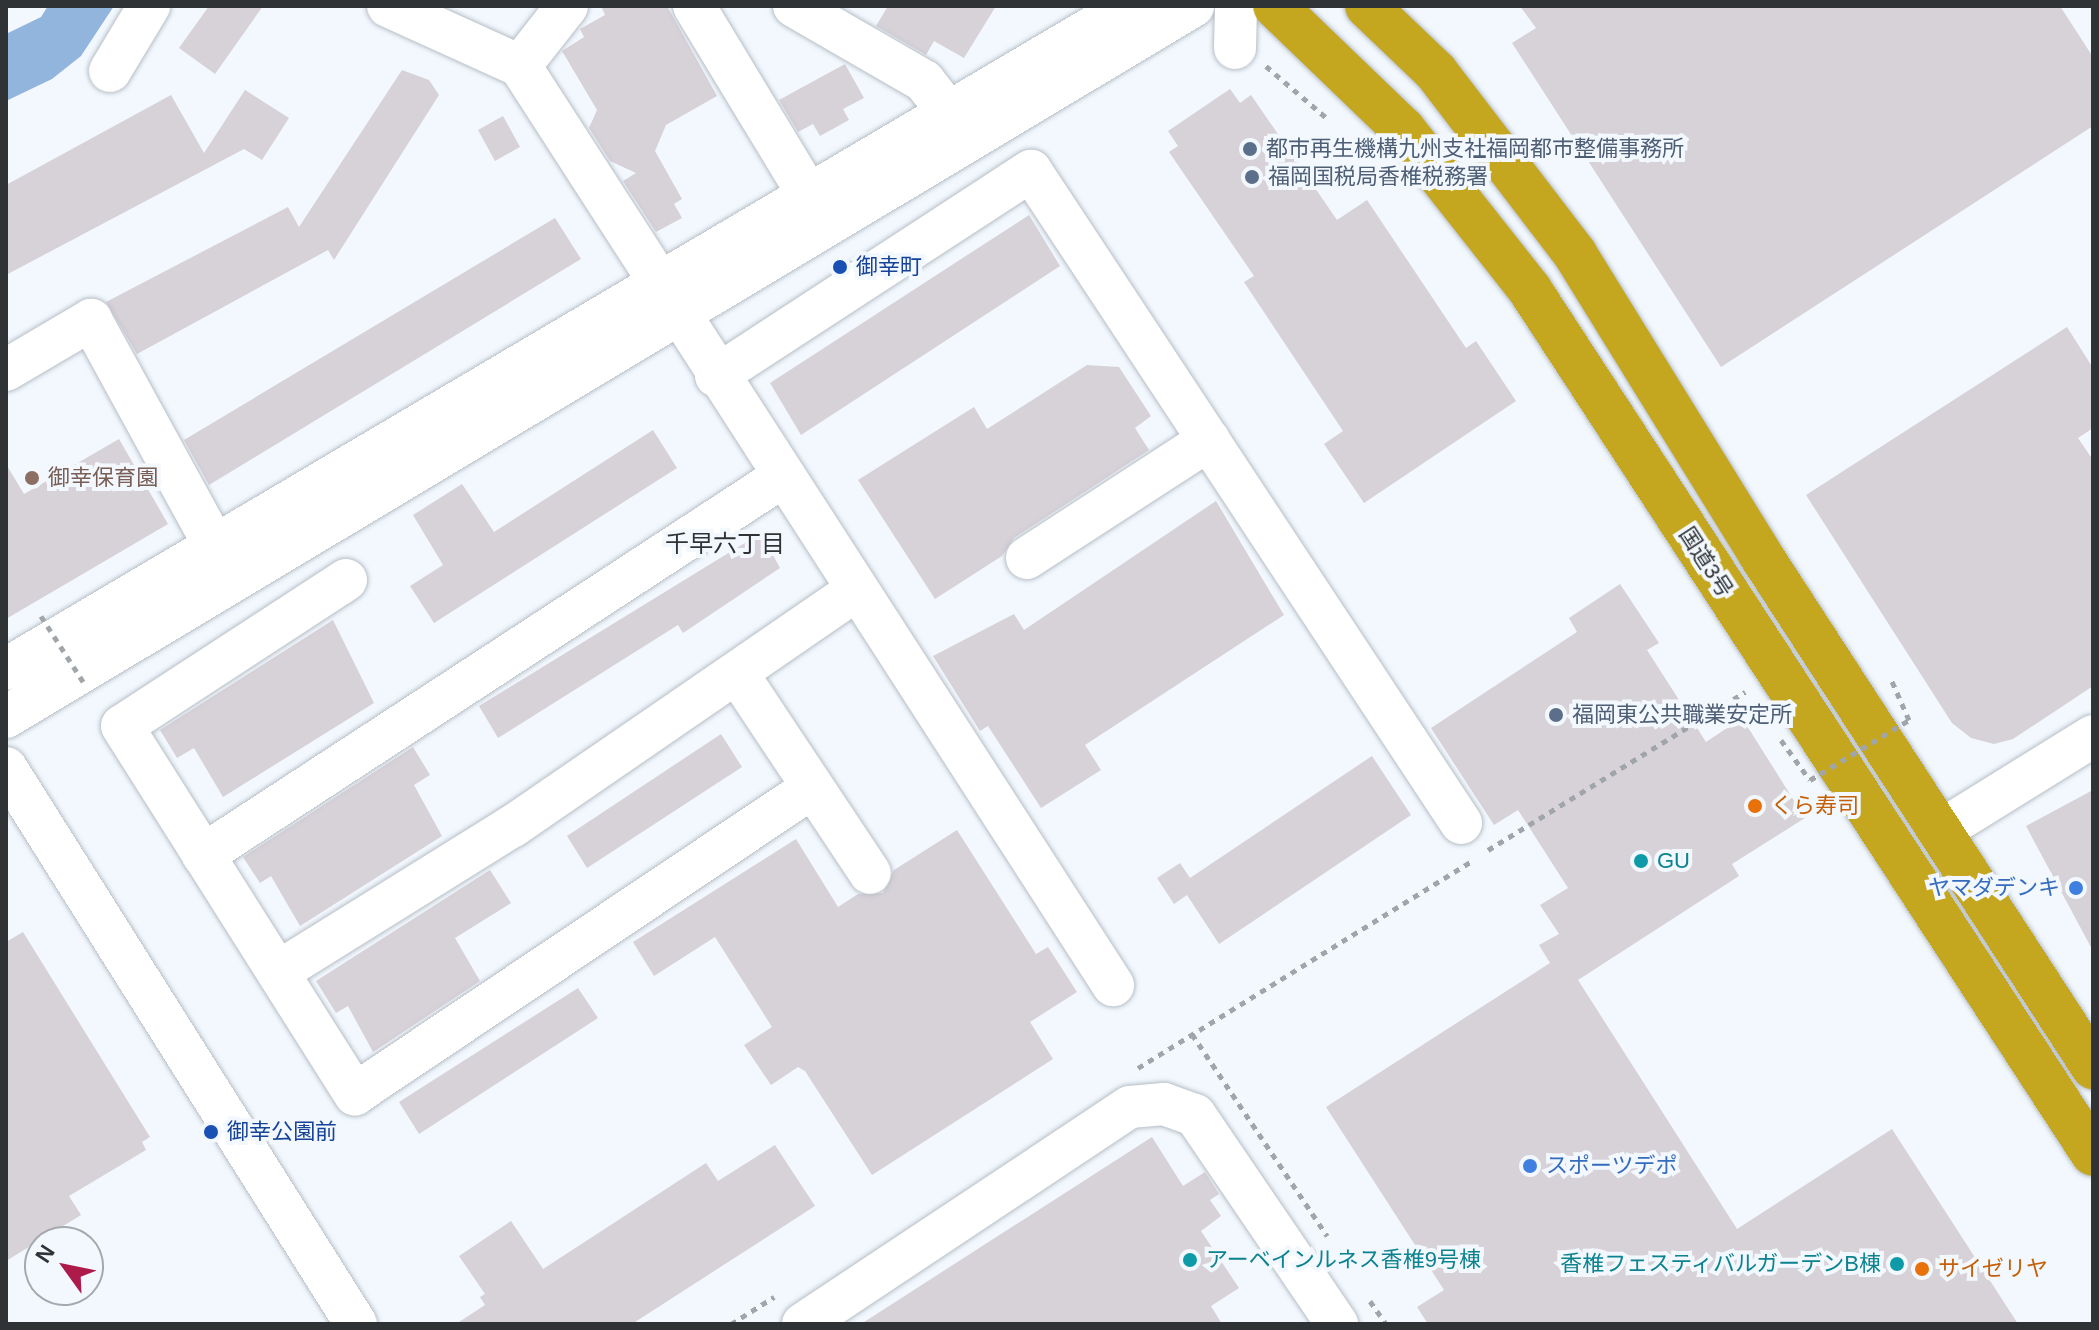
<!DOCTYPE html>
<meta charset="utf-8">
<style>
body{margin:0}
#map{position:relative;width:2099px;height:1330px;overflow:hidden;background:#f2f8fe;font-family:Helvetica,"Noto Sans JP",sans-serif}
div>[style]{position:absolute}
.water>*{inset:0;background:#92b5de}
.building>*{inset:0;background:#d7d1d8}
.path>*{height:5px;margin-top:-2.5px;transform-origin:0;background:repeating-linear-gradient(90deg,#a0a5a9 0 6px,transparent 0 12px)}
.roads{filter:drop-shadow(0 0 2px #b7bec5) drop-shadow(0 0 2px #b7bec5)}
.minor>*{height:42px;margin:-21px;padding:0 21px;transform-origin:21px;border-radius:21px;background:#fff}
.highway>*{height:44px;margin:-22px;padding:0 22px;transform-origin:22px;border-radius:22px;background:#c5a61f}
.path-bridge>*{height:5px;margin-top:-2.5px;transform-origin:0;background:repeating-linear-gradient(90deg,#a0a5a9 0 6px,transparent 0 12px)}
.dots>*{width:22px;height:22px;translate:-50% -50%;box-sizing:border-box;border:4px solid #f2f8fe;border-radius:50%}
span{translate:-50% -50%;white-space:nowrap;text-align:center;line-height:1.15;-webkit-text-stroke:8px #f2f8fe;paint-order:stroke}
.service-label{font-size:22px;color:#4e5e75}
.left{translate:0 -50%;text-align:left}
.transit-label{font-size:22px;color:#164399}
.education-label{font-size:22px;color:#785e54}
.street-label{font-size:22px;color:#303335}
.food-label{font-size:22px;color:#c56008}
.culture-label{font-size:22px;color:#0d838f}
.right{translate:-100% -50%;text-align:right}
.shop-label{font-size:22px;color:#366cbe}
.neighbourhood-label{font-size:24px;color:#303335}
.frame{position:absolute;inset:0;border:8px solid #303335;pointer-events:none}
.north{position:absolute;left:24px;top:1226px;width:80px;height:80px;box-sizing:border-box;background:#f2f8fe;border:2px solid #a4a9ae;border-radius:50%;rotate:303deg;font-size:22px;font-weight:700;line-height:32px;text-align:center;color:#303335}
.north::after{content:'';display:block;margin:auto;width:28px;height:36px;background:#ad1b4a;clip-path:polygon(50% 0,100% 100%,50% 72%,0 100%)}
</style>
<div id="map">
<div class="water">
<i style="clip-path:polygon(48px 6px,114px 6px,81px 56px,52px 79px,6px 101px,6px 34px,41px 17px)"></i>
</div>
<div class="building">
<i style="clip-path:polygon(209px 6px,263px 6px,215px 74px,179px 48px)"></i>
<i style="clip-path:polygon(601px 6px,667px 6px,717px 96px,666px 125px,655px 151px,682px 199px,674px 204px,682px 218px,656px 232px,623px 181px,636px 173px,610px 161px,589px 128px,597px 110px,562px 51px,584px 37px,580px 29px,605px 15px)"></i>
<i style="clip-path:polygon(888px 6px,996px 6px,964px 58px,934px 41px,926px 55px,876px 26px)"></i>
<i style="clip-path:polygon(1520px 6px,2060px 6px,2093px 57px,2093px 126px,1721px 367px,1512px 43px,1536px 28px)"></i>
<i style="clip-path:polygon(845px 64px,864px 98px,843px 109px,849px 120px,820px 136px,813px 124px,798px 132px,779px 100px)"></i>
<i style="clip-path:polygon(402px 70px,429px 80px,439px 95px,334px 260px,328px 250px,137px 354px,106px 302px,288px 207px,299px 227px)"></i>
<i style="clip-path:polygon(1230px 89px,1240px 103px,1251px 95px,1337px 220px,1367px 200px,1466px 348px,1476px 341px,1516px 401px,1364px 503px,1324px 444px,1343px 431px,1244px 282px,1254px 276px,1169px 152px,1178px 146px,1168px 131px)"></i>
<i style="clip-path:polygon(245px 90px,289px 118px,262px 160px,244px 149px,6px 275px,6px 185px,171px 95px,204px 153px)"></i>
<i style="clip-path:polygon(503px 116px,520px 147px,495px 161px,478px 130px)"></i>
<i style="clip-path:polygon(1029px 215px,1060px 266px,801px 435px,770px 383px)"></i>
<i style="clip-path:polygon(555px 218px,581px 259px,209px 485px,184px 440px)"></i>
<i style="clip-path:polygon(2067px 327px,2093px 368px,2093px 428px,2078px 438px,2093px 460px,2093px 686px,2013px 739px,1994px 744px,1971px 738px,1952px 723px,1806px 495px)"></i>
<i style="clip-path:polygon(1087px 365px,1119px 367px,1151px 416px,1135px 428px,1149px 450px,1014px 538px,1002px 556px,935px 599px,858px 480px,974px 407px,987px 429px)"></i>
<i style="clip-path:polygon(653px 430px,677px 468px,434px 623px,410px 586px,443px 565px,413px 515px,462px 484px,494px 532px)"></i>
<i style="clip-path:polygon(119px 439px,168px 524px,6px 619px,6px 464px,24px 494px)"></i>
<i style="clip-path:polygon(1216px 501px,1284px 615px,1085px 745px,1101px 770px,1041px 808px,988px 726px,980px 731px,933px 656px,1014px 614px,1024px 630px)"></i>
<i style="clip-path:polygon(761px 533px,780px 568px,683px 633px,678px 625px,498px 738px,479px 706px)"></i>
<i style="clip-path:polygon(1620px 584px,1659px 643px,1647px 650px,1706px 742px,1742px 718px,1805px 818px,1732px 864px,1739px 876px,1578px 980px,1737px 1229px,1892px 1129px,2018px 1324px,1428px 1324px,1417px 1307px,1444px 1290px,1326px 1107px,1550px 963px,1539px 945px,1559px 934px,1540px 905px,1568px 888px,1518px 810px,1494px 825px,1431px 728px,1577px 632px,1569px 618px)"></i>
<i style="clip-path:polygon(333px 620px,374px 703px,223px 797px,194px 748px,177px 758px,160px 730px)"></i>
<i style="clip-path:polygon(721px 734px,742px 767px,587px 868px,567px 836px)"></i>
<i style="clip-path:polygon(413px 747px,430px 775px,414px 785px,442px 836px,300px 926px,271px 876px,260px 883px,243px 857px)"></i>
<i style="clip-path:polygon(1372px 756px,1411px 815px,1219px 944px,1187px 895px,1174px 904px,1157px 878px,1180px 863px,1190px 878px)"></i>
<i style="clip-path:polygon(2093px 790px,2093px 951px,2026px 826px)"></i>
<i style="clip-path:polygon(957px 830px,1036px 954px,1048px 947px,1077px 992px,1030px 1022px,1053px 1059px,872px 1175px,805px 1071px,798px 1067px,771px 1085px,744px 1045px,772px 1027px,715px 937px,654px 976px,633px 942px,796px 839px,838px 907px,858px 894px,883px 893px,894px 870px)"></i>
<i style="clip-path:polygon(490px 870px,511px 903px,455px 938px,480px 981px,373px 1052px,348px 1006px,336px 1013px,316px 981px)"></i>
<i style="clip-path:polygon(23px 932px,150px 1137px,142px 1142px,146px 1150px,69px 1196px,81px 1215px,6px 1261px,6px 942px)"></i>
<i style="clip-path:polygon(578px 988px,598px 1018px,419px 1134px,399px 1102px)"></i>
<i style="clip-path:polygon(1152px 1137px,1183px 1186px,1205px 1172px,1219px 1194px,1210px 1200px,1221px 1216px,1201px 1231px,1239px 1288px,1211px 1306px,1222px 1324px,861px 1324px)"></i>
<i style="clip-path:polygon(775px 1145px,815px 1206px,632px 1324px,456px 1324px,485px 1305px,480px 1297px,485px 1294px,459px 1256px,511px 1221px,543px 1269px,706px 1163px,718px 1181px)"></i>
</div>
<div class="path">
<i style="left:1266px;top:66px;width:83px;rotate:40.6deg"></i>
<i style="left:1488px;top:850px;width:302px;rotate:-31.6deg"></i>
<i style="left:1192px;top:1034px;width:243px;rotate:56.2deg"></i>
<i style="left:1138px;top:1068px;width:394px;rotate:-31.8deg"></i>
<i style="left:1370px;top:1301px;width:28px;rotate:55deg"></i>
<i style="left:731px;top:1324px;width:51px;rotate:-32.1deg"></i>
</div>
<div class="roads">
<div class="minor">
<i style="left:388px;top:6px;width:145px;rotate:24.4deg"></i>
<i style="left:520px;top:66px;width:1094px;rotate:57.17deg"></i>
<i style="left:694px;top:6px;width:222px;rotate:58.8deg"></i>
<i style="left:794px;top:6px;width:150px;rotate:30deg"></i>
<i style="left:924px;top:81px;width:41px;rotate:52deg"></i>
<i style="left:1235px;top:48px;width:42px;rotate:-88.6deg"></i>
<i style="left:520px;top:66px;width:76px;rotate:-51.9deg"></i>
<i style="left:110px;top:71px;width:76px;rotate:-59deg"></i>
<i style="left:6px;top:370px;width:99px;rotate:-30.5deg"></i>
<i style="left:91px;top:320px;width:260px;rotate:61.3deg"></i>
<i style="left:716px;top:376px;width:376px;rotate:-33.1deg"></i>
<i style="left:1031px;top:171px;width:781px;rotate:56.59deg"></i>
<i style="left:1027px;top:558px;width:217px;rotate:-33deg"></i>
<i style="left:346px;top:580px;width:267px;rotate:146.9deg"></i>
<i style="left:122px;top:726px;width:436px;rotate:57.7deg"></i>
<i style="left:355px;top:1094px;width:551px;rotate:-33.83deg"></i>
<i style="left:6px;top:669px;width:1304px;rotate:-30.56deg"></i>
<i style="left:737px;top:673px;width:240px;rotate:56.4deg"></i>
<i style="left:6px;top:717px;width:1384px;rotate:-30.92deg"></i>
<i style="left:6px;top:768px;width:657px;rotate:57.81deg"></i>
<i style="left:1940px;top:831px;width:180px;rotate:-31.8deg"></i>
<i style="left:203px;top:855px;width:691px;rotate:-33.14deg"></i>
<i style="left:278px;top:972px;width:277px;rotate:-31.9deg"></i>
<i style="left:513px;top:826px;width:416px;rotate:-34.5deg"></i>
<i style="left:803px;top:1324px;width:392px;rotate:-33.6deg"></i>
<i style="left:1130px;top:1107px;width:34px;rotate:-5deg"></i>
<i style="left:1164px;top:1104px;width:33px;rotate:20deg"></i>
<i style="left:1195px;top:1115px;width:253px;rotate:55.8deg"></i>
</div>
<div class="highway">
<i style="left:1275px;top:6px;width:178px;rotate:43.9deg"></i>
<i style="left:1403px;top:129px;width:205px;rotate:51.7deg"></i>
<i style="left:1530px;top:290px;width:1031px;rotate:56.91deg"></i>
<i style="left:1367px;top:6px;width:95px;rotate:43.7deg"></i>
<i style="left:1436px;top:72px;width:229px;rotate:52.6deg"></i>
<i style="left:1575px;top:254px;width:352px;rotate:58.3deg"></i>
<i style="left:1760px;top:554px;width:612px;rotate:57.01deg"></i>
</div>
</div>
<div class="path-bridge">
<i style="left:41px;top:616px;width:80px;rotate:57.3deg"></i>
<i style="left:1781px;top:740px;width:49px;rotate:54.1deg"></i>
<i style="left:1810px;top:780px;width:116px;rotate:-31.2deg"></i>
<i style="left:1909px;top:720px;width:45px;rotate:-113.7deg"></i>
</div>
<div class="dots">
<i style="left:1250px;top:149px;background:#5c6f8a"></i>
<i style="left:1252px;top:177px;background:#5c6f8a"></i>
<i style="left:840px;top:267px;background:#1a4fb4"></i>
<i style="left:32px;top:478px;background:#8d6e63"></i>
<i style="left:1556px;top:715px;background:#5c6f8a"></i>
<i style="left:1755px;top:806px;background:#e8710a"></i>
<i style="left:1641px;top:861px;background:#0f9aa8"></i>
<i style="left:2076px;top:888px;background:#3f7fe0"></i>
<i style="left:211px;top:1132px;background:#1a4fb4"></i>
<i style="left:1530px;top:1166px;background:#3f7fe0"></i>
<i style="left:1190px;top:1260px;background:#0f9aa8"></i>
<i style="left:1897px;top:1264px;background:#0f9aa8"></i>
<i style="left:1922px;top:1269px;background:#e8710a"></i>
</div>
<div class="service-label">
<span class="left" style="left:1266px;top:149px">都市再生機構九州支社福岡都市整備事務所</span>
<span class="left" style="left:1268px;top:177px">福岡国税局香椎税務署</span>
<span class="left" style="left:1572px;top:715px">福岡東公共職業安定所</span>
</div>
<div class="transit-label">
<span class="left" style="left:856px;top:267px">御幸町</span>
<span class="left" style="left:227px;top:1132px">御幸公園前</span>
</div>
<div class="education-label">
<span class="left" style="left:48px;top:478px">御幸保育園</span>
</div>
<div class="street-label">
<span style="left:1706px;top:562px;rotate:57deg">国道3号</span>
</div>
<div class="food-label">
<span class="left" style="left:1771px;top:806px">くら寿司</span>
<span class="left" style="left:1938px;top:1269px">サイゼリヤ</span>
</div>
<div class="culture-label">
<span class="left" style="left:1657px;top:861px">GU</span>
<span class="left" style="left:1206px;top:1260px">アーベインルネス香椎9号棟</span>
<span class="right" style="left:1881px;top:1264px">香椎フェスティバルガーデンB棟</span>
</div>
<div class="shop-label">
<span class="right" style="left:2060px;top:888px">ヤマダデンキ</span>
<span class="left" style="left:1546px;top:1166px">スポーツデポ</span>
</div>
<div class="neighbourhood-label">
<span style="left:725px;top:544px">千早六丁目</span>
</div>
<div class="frame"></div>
<div class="north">N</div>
</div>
